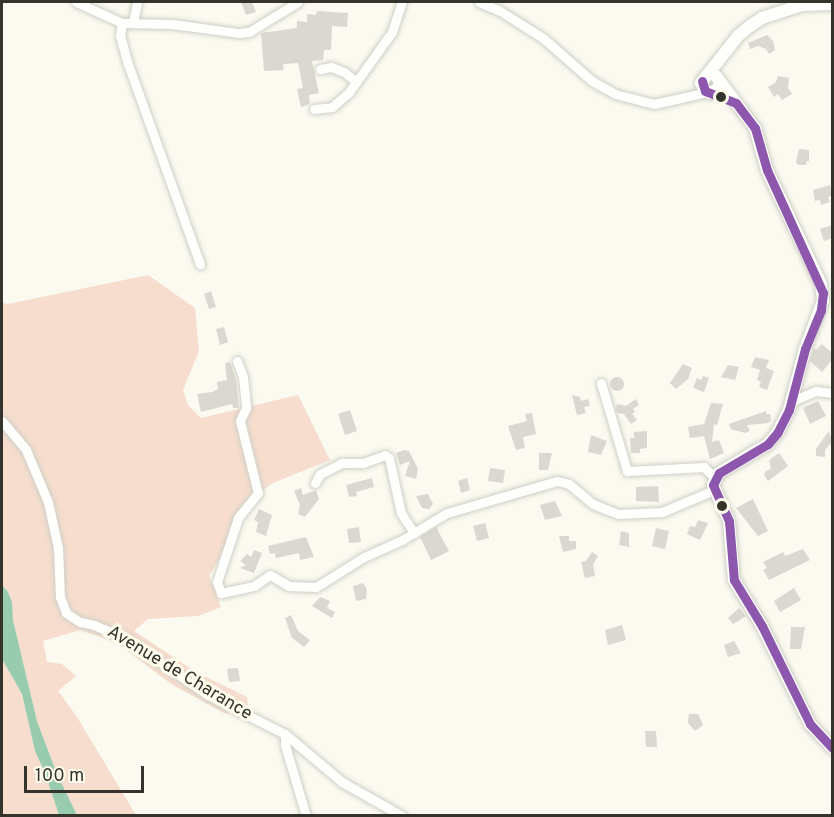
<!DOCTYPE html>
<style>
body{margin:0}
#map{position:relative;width:834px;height:817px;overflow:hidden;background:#fafaf0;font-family:Overpass,sans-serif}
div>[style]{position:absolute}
.green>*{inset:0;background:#f6ddcd}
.water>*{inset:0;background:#99ccaf}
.building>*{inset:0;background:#dad8d1}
.round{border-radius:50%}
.roads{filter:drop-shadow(0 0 2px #cfcfc7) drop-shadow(0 0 2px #cfcfc7)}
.minor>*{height:9px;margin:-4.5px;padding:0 4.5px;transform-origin:4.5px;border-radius:4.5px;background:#fefefd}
.tertiary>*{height:12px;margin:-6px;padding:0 6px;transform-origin:6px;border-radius:6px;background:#fefefd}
.bus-1>*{height:9px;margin:-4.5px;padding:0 4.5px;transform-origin:4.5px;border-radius:4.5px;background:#8c57ac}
.dots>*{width:16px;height:16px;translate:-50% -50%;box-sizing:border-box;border:3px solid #fefdec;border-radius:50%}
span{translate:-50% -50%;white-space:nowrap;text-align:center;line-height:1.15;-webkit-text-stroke:6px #fefdec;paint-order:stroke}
.street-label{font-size:18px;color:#34342d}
.frame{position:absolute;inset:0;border:3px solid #34342d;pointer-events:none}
.scale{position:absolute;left:24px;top:766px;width:120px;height:27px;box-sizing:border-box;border:3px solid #34342d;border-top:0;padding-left:8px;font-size:18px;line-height:21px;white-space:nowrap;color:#34342d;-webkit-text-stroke:4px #fefdec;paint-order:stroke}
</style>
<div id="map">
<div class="green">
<i style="clip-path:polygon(148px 275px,195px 308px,199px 351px,183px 390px,188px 405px,201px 418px,298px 395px,330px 460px,273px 483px,246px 502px,236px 513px,223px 552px,209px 576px,221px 607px,198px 616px,148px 619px,134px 631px,196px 672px,247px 697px,248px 706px,226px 714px,171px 684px,116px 642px,80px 630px,43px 641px,47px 662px,62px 664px,76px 676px,58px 691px,77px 717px,136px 815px,77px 815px,57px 774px,37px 721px,13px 620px,12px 602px,8px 592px,2px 585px,2px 303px,8px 304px)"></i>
<i style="clip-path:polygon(2px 659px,22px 694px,35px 751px,45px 773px,59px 815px,2px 815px)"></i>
</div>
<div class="water">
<i style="clip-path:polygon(2px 585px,8px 592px,12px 602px,13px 620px,37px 721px,57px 774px,77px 815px,59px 815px,45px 773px,35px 751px,22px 694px,2px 659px)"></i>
</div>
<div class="building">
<i style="clip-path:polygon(241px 2px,252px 2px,256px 12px,246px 15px)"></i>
<i style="clip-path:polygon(317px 11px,348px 13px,347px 27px,332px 26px,331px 50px,324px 50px,323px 60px,312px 61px,319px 93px,309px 95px,310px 104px,301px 107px,297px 89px,303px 88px,298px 63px,283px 64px,284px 70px,264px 71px,261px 33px,297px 28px,297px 21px,307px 22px,307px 14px,316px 15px)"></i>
<i style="clip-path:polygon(767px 35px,773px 41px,775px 50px,769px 54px,766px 49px,758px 46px,750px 49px,748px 43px)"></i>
<i style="clip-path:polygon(778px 76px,789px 78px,788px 88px,792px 94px,782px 100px,778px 94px,774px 97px,768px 87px,776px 82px)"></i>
<i style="clip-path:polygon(799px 149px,809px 150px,809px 161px,807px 161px,806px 165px,798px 165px,796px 162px)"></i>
<i style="clip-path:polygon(830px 185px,832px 196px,828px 197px,830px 202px,821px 205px,820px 200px,815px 201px,813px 190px)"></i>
<i style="clip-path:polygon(832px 225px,832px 238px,824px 241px,820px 229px)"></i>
<i style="clip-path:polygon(211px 291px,216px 307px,209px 309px,204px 294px)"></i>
<i style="clip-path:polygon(224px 327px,228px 342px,220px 345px,216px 329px)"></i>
<i style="clip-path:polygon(822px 344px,832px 353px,832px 360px,822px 372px,810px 361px,814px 348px,816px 350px)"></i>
<i style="clip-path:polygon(755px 357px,769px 360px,766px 368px,774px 371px,767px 390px,759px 387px,761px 382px,757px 380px,760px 370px,751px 367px)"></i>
<i style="clip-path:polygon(230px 362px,236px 379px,239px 408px,233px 408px,232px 404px,201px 412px,197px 394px,212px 392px,218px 389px,217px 382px,227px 380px,225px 363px)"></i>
<i style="clip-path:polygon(683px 364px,692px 368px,688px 379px,676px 389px,670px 383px)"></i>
<i style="clip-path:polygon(728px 365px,739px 367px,735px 380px,721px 377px)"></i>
<i style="clip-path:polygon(703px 376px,709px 378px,704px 392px,693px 388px,697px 378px,701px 380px)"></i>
<i class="round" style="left:610px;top:377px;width:14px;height:14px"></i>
<i style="clip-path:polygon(572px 395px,580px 397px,581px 401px,588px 399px,590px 406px,584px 407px,586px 413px,577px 415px)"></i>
<i style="clip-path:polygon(636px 399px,639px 405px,633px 409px,635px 412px,632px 414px,637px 420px,631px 424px,624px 414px,617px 413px,616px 409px,617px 404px,626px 406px)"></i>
<i style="clip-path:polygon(818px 401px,826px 416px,810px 424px,803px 408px)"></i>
<i style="clip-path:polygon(711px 403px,723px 404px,717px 425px,714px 424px,712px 442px,719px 440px,724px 453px,710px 459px,704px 436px,690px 438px,688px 427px,704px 424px)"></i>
<i style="clip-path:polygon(350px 410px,357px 431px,345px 435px,338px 414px)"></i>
<i style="clip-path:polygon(766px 411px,767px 414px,770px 414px,771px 421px,768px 423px,747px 425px,750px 431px,745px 433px,731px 429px,729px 424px)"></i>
<i style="clip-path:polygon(532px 413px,536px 434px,523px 437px,525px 448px,516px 450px,508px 426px,527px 421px,525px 414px)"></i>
<i style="clip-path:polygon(647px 431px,647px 448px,640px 449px,640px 453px,631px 453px,630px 438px,634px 438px,634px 432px)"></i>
<i style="clip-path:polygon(829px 431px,832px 442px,825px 450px,825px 457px,816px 456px,816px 449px)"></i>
<i style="clip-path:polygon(591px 435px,607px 441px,601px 455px,588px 452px)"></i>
<i style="clip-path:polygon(404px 450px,409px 451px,418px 469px,416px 479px,405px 476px,410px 461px,400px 465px,396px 453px)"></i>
<i style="clip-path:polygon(539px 453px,552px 453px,548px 470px,539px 470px)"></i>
<i style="clip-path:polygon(779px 453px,788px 466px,768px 481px,764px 475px,766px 471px,771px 469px,769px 460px)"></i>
<i style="clip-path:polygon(490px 468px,505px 470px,503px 483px,488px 481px)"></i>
<i style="clip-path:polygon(372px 478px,374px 487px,356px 492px,357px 496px,349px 497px,346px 485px)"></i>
<i style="clip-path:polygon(467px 478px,470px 490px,461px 493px,458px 481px)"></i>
<i style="clip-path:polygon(658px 486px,659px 502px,636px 501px,636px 487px)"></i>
<i style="clip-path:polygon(301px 488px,303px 495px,316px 490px,319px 499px,305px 517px,298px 514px,300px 505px,294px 491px)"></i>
<i style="clip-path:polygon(428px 494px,433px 504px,429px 509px,422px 508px,416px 496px)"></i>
<i style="clip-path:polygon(753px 499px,768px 531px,758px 536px,736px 508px)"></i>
<i style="clip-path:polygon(555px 501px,562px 516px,545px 520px,540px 505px)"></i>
<i style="clip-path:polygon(259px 509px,272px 515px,266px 536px,256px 532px,258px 522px,254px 520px)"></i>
<i style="clip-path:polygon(698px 520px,708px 523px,700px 540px,687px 534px,690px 526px,695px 527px)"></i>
<i style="clip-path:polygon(485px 523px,489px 538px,477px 541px,473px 526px)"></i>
<i style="clip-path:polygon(359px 527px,361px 542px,349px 543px,347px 529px)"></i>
<i style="clip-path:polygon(436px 527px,449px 551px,431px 560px,420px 537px)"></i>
<i style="clip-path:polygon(656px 528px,669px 531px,665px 549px,652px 546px)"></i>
<i style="clip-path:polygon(621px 531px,629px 533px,629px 547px,619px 545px)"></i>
<i style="clip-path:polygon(559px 536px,569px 536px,569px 541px,576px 541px,576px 549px,563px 552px)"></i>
<i style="clip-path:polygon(306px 537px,314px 557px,300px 560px,299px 553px,276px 558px,275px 553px,270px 554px,268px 546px)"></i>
<i style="clip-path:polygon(803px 549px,810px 560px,769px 580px,763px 570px,767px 568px,763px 562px,783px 552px,785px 556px)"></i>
<i style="clip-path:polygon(254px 550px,262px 553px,254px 573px,240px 568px,246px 565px,240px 561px,247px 554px,251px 557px)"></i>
<i style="clip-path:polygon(592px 552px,598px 556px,593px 565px,595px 576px,585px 578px,581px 562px,586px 561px)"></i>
<i style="clip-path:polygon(363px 583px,367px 589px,366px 599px,356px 601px,353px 586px)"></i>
<i style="clip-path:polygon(794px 588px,801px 600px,780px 612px,774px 601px)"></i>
<i style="clip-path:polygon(320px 597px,330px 601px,327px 608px,335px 612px,332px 618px,312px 606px)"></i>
<i style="clip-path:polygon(739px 608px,746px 616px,733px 624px,728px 618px)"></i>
<i style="clip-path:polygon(291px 615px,298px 631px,310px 640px,304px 647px,292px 638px,285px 618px)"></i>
<i style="clip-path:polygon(622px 625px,626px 640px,608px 645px,605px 630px)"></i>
<i style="clip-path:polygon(791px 627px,805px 627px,801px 649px,790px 649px)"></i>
<i style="clip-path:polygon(734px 641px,741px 653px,728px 657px,724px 645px)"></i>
<i style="clip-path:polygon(238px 668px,240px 681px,229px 682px,227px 669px)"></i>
<i style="clip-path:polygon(689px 714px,698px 714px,703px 725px,695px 731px,688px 723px)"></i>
<i style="clip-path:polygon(645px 731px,656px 731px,657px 747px,646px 747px)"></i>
</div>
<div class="roads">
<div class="minor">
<i style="left:76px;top:2px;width:51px;rotate:24.5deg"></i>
<i style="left:122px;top:23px;width:50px;rotate:1.1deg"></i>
<i style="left:172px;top:24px;width:68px;rotate:7.7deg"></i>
<i style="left:239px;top:33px;width:10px;rotate:-6deg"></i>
<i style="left:249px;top:32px;width:57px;rotate:-31.5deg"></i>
<i style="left:479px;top:2px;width:23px;rotate:23deg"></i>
<i style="left:500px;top:11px;width:51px;rotate:32.1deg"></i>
<i style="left:543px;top:38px;width:65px;rotate:41.3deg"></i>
<i style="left:592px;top:81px;width:26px;rotate:29deg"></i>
<i style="left:615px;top:94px;width:40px;rotate:14.4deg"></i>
<i style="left:654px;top:104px;width:54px;rotate:-12.8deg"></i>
<i style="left:122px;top:23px;width:12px;rotate:99deg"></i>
<i style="left:120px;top:35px;width:30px;rotate:75deg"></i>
<i style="left:128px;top:64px;width:213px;rotate:70.2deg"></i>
<i style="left:133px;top:23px;width:21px;rotate:-79deg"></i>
<i style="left:320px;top:69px;width:11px;rotate:-10deg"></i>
<i style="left:331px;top:67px;width:14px;rotate:21deg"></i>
<i style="left:344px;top:72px;width:16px;rotate:38deg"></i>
<i style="left:314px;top:109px;width:18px;rotate:-6deg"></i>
<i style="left:332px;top:107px;width:23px;rotate:-41deg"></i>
<i style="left:349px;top:92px;width:74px;rotate:-54.4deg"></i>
<i style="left:392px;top:32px;width:32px;rotate:-72deg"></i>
<i style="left:237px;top:361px;width:17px;rotate:69deg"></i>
<i style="left:243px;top:377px;width:31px;rotate:84deg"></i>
<i style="left:246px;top:408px;width:14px;rotate:115deg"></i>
<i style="left:240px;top:421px;width:74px;rotate:76deg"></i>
<i style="left:258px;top:493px;width:32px;rotate:129deg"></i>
<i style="left:238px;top:518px;width:67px;rotate:108.2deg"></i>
<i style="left:217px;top:582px;width:12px;rotate:70deg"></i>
<i style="left:221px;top:593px;width:34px;rotate:-12deg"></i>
<i style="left:254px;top:586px;width:19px;rotate:-35deg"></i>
<i style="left:270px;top:575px;width:22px;rotate:30deg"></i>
<i style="left:289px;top:586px;width:27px;rotate:2deg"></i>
<i style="left:316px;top:587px;width:57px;rotate:-32deg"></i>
<i style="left:364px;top:557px;width:42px;rotate:-24.1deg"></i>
<i style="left:402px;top:540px;width:52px;rotate:-31deg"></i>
<i style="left:447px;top:513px;width:115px;rotate:-16.2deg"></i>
<i style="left:557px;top:481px;width:12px;rotate:14deg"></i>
<i style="left:569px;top:484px;width:31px;rotate:40deg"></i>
<i style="left:593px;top:504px;width:27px;rotate:22deg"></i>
<i style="left:618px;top:514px;width:44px;rotate:-2.6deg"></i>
<i style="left:662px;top:512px;width:56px;rotate:-22.9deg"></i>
<i style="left:601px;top:383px;width:92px;rotate:73.5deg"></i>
<i style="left:627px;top:471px;width:77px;rotate:-3deg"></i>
<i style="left:704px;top:467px;width:16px;rotate:45deg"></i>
<i style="left:792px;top:401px;width:26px;rotate:-23deg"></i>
<i style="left:816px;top:391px;width:16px;rotate:7deg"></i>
<i style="left:2px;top:421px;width:38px;rotate:50deg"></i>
<i style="left:26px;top:450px;width:56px;rotate:67.1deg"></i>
<i style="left:48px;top:502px;width:47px;rotate:77.7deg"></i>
<i style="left:58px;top:548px;width:49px;rotate:87.7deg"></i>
<i style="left:60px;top:597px;width:17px;rotate:69deg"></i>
<i style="left:66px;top:613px;width:17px;rotate:33deg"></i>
<i style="left:80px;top:622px;width:14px;rotate:12deg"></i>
<i style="left:94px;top:625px;width:34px;rotate:23deg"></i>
<i style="left:125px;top:638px;width:101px;rotate:34.5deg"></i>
<i style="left:208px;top:695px;width:86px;rotate:26.9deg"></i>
<i style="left:285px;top:734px;width:75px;rotate:40.1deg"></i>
<i style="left:342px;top:782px;width:69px;rotate:29.5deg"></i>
<i style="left:315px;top:483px;width:10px;rotate:-61deg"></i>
<i style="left:320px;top:474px;width:25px;rotate:-27deg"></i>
<i style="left:342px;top:463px;width:21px"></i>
<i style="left:363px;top:463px;width:23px;rotate:-20deg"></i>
<i style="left:385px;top:455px;width:5px;rotate:37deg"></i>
<i style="left:389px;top:458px;width:56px;rotate:77.7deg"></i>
<i style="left:401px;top:513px;width:24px;rotate:57deg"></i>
<i style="left:285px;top:734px;width:11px;rotate:90deg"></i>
<i style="left:285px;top:745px;width:74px;rotate:73.5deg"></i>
</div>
<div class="tertiary">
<i style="left:716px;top:76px;width:65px;rotate:53.1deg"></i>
<i style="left:755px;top:128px;width:44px;rotate:74.1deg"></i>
<i style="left:767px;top:170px;width:126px;rotate:64.7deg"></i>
<i style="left:821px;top:284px;width:17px;rotate:83deg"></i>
<i style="left:823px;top:301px;width:51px;rotate:110.6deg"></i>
<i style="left:805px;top:349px;width:63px;rotate:104.7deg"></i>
<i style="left:789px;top:410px;width:25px;rotate:117deg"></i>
<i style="left:778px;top:432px;width:16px;rotate:130deg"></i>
<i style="left:768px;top:444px;width:57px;rotate:149.4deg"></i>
<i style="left:719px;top:473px;width:13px;rotate:117deg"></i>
<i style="left:713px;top:485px;width:39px;rotate:66deg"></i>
<i style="left:729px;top:521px;width:59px;rotate:85.2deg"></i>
<i style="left:734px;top:580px;width:54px;rotate:58.7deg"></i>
<i style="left:762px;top:626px;width:109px;rotate:63.9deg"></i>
<i style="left:810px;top:724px;width:33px;rotate:47deg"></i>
<i style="left:719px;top:84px;width:5px;rotate:101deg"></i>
<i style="left:718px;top:89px;width:9px;rotate:153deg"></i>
<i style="left:710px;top:93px;width:5px;rotate:-158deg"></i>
<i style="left:705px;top:91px;width:9px;rotate:-117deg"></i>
<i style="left:701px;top:83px;width:60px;rotate:-51.8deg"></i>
<i style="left:738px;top:36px;width:16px;rotate:-40deg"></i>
<i style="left:750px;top:26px;width:14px;rotate:-34deg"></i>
<i style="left:762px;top:18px;width:42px;rotate:-18deg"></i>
<i style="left:802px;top:5px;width:30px;rotate:-2deg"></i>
</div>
</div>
<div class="bus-1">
<i style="left:702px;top:81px;width:10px;rotate:73deg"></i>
<i style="left:705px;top:91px;width:33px;rotate:21deg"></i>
<i style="left:736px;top:103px;width:31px;rotate:53deg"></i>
<i style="left:755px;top:128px;width:44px;rotate:74.1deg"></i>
<i style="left:767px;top:170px;width:135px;rotate:65.5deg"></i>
<i style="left:823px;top:293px;width:17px;rotate:97deg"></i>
<i style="left:821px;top:310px;width:42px;rotate:112.3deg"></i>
<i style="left:805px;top:349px;width:63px;rotate:104.7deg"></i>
<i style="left:789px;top:410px;width:25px;rotate:117deg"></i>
<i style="left:778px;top:432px;width:16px;rotate:130deg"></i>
<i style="left:768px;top:444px;width:57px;rotate:149.4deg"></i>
<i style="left:719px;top:473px;width:13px;rotate:117deg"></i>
<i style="left:713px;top:485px;width:39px;rotate:66deg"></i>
<i style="left:729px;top:521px;width:59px;rotate:85.2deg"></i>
<i style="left:734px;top:580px;width:54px;rotate:58.7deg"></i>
<i style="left:762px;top:626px;width:109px;rotate:63.9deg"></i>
<i style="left:810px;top:724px;width:33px;rotate:47deg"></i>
</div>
<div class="dots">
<i style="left:721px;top:97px;background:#34342d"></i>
<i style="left:722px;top:506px;background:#34342d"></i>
</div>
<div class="street-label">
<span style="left:179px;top:674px;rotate:31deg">Avenue de Charance</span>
</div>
<div class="frame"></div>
<div class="scale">100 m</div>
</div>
